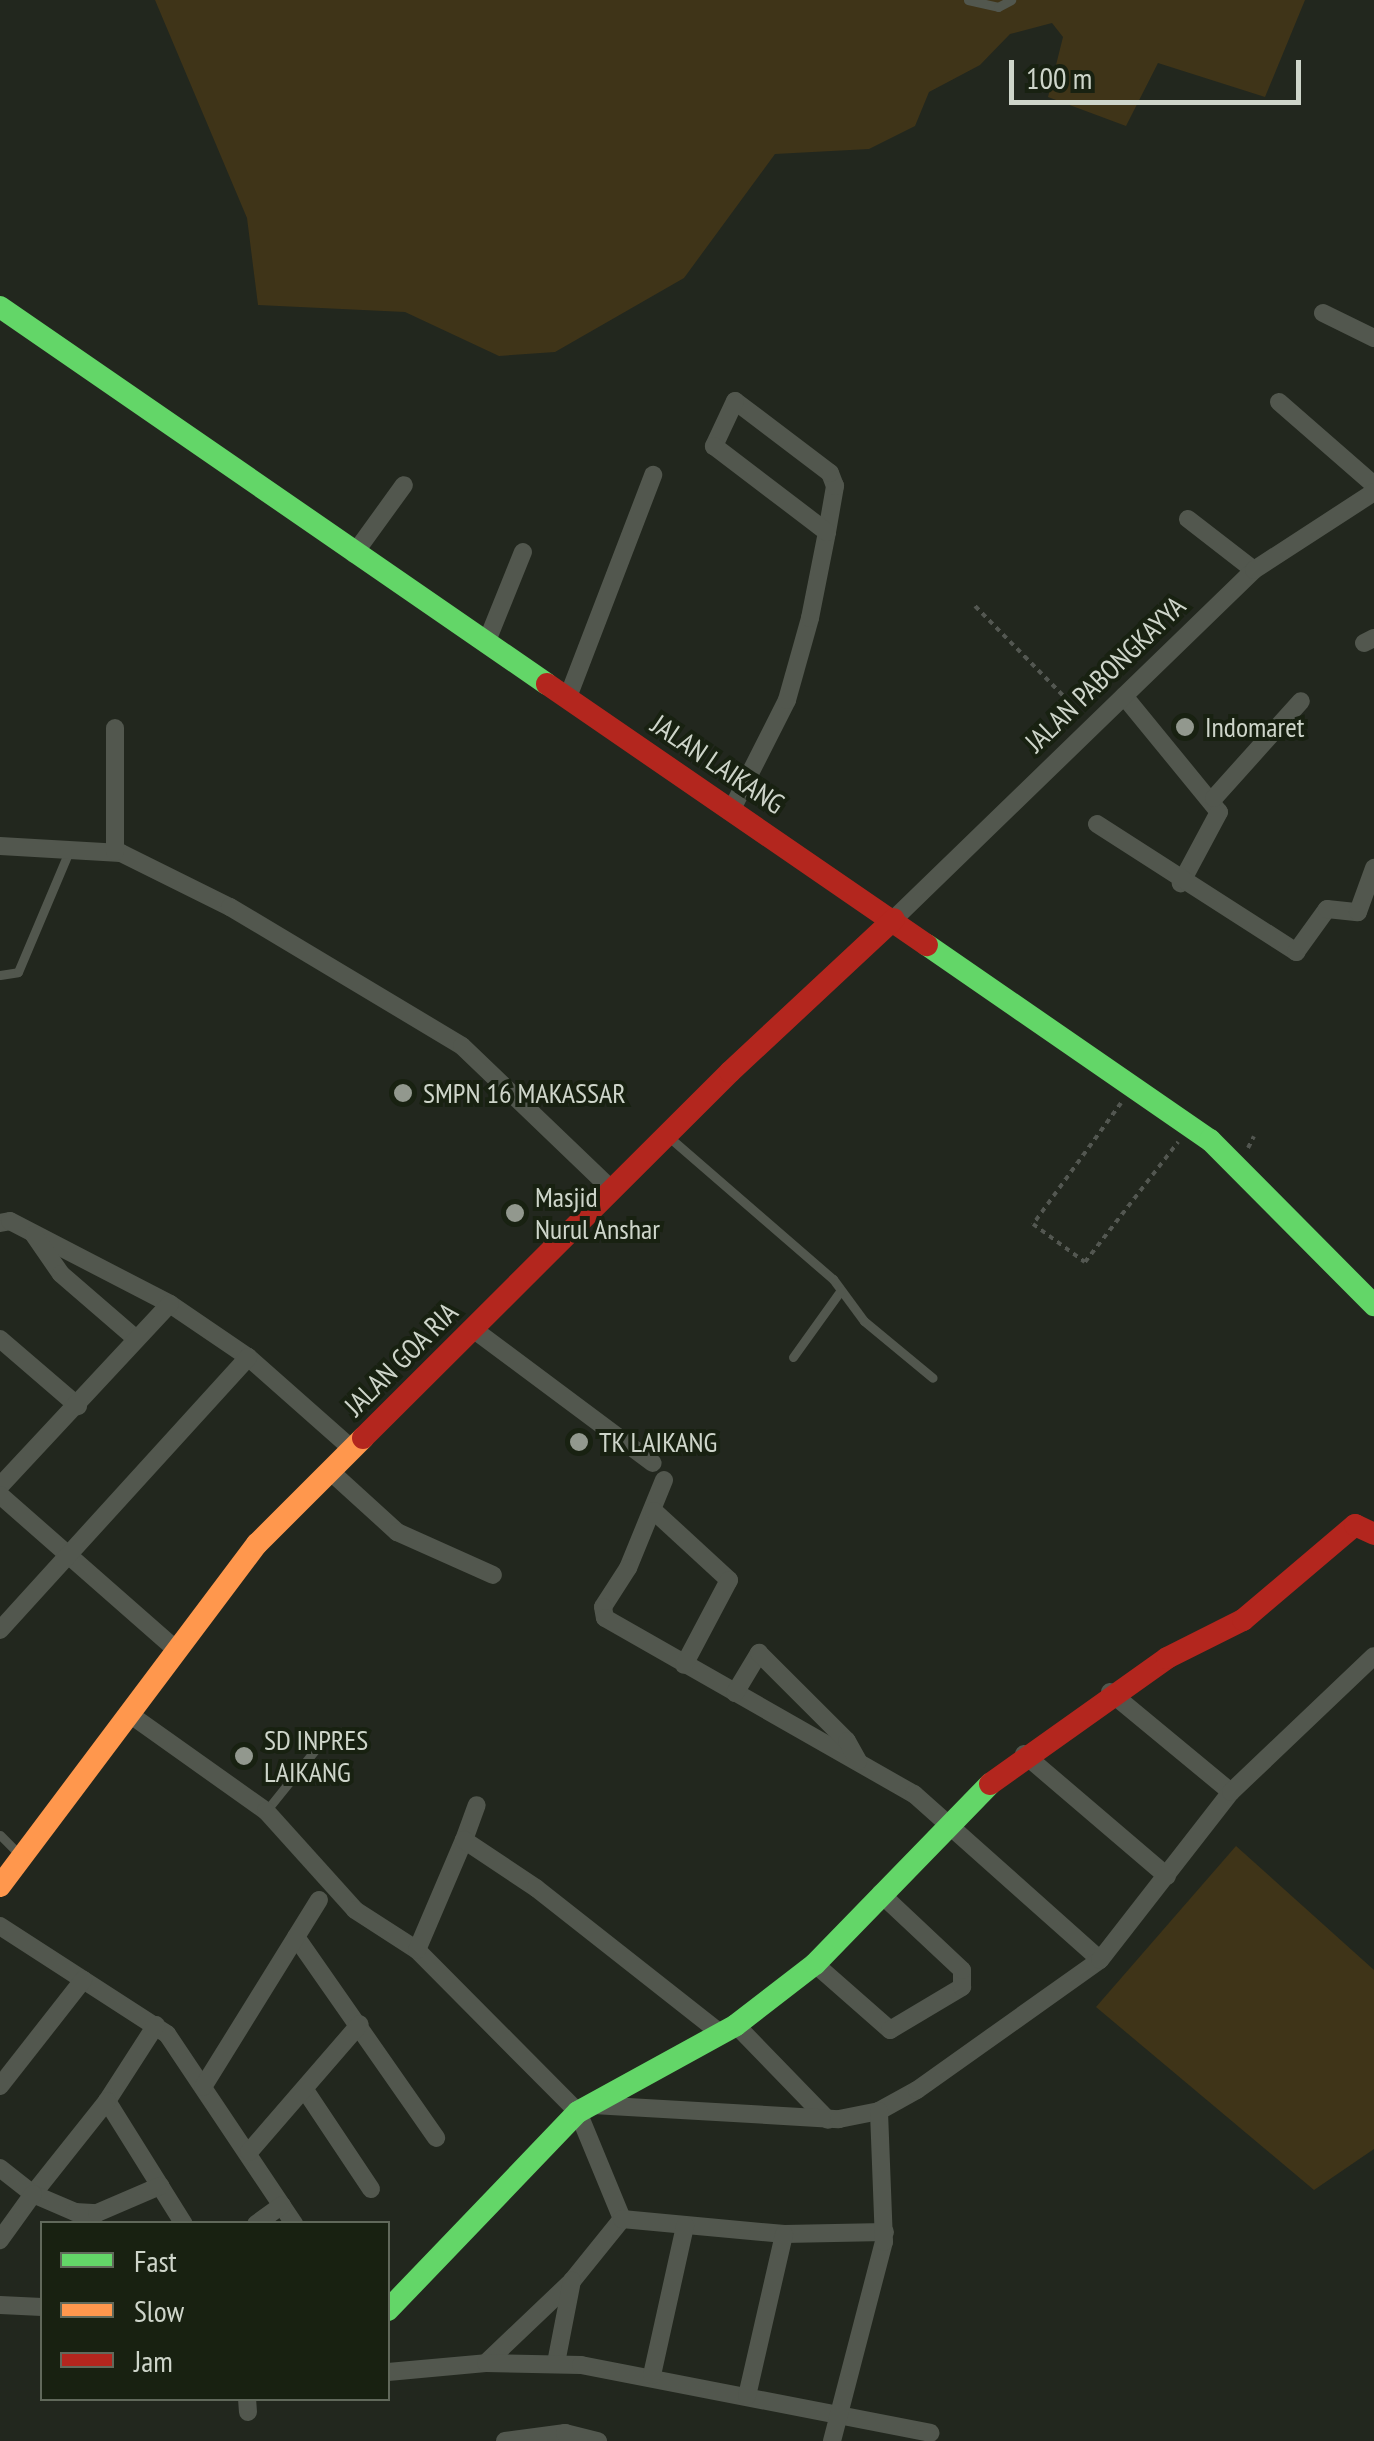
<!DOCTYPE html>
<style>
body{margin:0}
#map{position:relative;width:1374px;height:2441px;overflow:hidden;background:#22271e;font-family:"PT Sans Narrow",sans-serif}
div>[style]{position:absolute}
.green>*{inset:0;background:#3f3418}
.path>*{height:4px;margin-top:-2px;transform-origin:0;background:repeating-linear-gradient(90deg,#535751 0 5px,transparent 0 10px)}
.lane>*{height:9px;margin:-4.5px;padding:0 4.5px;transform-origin:4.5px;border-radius:4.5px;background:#52574e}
.street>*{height:18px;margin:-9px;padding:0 9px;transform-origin:9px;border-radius:9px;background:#52574e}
.fast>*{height:22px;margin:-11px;padding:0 11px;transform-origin:11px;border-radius:11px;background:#63d668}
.slow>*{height:22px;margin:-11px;padding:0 11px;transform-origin:11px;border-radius:11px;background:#ff974d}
.jam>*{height:22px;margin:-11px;padding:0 11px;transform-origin:11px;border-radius:11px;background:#b3261e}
.dots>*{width:28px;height:28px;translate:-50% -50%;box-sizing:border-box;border:5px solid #182111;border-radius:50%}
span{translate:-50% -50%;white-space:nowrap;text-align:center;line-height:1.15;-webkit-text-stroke:8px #182111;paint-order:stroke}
.street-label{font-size:28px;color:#ced5ca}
.poi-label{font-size:28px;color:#ced5ca}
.left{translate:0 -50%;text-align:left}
.legend{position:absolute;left:40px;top:2221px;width:350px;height:180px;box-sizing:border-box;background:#182111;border:2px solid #61695b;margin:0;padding:12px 18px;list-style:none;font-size:30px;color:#ced5ca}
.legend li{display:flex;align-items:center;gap:20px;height:50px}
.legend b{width:50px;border:2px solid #61695b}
.scale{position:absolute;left:1009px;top:60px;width:292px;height:45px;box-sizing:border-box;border:5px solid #ced5ca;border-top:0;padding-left:12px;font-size:30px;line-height:35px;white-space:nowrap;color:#ced5ca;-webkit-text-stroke:8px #182111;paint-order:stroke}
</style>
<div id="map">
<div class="green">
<i style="clip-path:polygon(155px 0,1305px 0,1265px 97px,1158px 63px,1126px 126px,1048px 97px,1063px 37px,1052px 23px,1010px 34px,980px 65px,929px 92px,915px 126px,869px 149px,775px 154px,684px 278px,555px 352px,499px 356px,405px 312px,258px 305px,247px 218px)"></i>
<i style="clip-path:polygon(1236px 1846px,1374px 1970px,1374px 2149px,1314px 2190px,1096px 2007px)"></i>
</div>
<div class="path">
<i style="left:975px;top:606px;width:150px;rotate:45.5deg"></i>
<i style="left:1121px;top:1103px;width:150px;rotate:126deg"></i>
<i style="left:1033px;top:1224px;width:64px;rotate:36.2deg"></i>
<i style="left:1085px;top:1262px;width:152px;rotate:-52.2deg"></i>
<i style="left:1248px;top:1148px;width:13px;rotate:-63deg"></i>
</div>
<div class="lane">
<i style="left:968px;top:0;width:31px;rotate:13deg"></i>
<i style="left:998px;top:7px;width:15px;rotate:-28deg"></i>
<i style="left:0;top:975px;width:18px;rotate:-9deg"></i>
<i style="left:18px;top:972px;width:131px;rotate:-67.1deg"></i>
<i style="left:670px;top:1138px;width:216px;rotate:40.9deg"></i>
<i style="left:833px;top:1279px;width:52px;rotate:53.6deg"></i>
<i style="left:864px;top:1321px;width:89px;rotate:39.6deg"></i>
<i style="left:793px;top:1357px;width:82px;rotate:-54.4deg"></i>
<i style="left:266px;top:1811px;width:97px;rotate:-51.2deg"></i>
<i style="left:0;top:1835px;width:27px;rotate:45deg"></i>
</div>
<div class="street">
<i style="left:1323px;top:313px;width:57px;rotate:26.1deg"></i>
<i style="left:1279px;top:402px;width:126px;rotate:41.1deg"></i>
<i style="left:1188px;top:519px;width:83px;rotate:37.7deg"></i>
<i style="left:354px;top:554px;width:85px;rotate:-54.1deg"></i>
<i style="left:487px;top:641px;width:96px;rotate:-68deg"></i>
<i style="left:1364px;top:643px;width:11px;rotate:-27deg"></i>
<i style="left:1124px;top:696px;width:150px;rotate:50.7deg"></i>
<i style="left:1219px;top:812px;width:81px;rotate:118.2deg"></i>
<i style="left:568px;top:697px;width:238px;rotate:-69deg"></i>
<i style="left:1214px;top:798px;width:130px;rotate:-48.1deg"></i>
<i style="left:732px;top:809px;width:122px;rotate:-63.2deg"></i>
<i style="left:787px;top:700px;width:85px;rotate:-74.3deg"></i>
<i style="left:810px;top:618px;width:88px;rotate:-78.8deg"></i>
<i style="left:827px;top:532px;width:47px;rotate:-80.1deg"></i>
<i style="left:835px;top:486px;width:14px;rotate:-111deg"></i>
<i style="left:830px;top:473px;width:119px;rotate:-142.8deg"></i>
<i style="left:735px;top:401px;width:50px;rotate:115deg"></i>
<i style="left:714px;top:446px;width:142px;rotate:37.3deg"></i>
<i style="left:1097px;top:824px;width:237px;rotate:32.7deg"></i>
<i style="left:1296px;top:952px;width:53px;rotate:-54.2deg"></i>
<i style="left:1327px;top:909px;width:31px;rotate:6deg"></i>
<i style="left:1358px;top:912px;width:47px;rotate:-70deg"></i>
<i style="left:0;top:846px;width:121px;rotate:3.3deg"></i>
<i style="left:121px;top:853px;width:122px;rotate:26.4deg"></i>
<i style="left:230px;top:907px;width:270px;rotate:30.9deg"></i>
<i style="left:462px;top:1046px;width:208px;rotate:43.8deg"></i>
<i style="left:115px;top:852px;width:124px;rotate:-90deg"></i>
<i style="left:894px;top:919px;width:501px;rotate:-44.11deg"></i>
<i style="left:1254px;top:570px;width:143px;rotate:-33deg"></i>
<i style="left:0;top:1223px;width:10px;rotate:-11deg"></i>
<i style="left:10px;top:1221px;width:180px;rotate:27.4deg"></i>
<i style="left:170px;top:1304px;width:94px;rotate:34.2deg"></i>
<i style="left:248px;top:1357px;width:139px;rotate:41.5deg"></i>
<i style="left:34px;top:1235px;width:47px;rotate:55.3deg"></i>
<i style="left:61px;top:1274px;width:96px;rotate:40.8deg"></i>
<i style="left:473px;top:1329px;width:224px;rotate:36.7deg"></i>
<i style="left:0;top:1339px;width:103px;rotate:40.7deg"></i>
<i style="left:330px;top:1471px;width:91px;rotate:42.3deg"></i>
<i style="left:397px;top:1532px;width:105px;rotate:24.1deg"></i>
<i style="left:664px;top:1480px;width:95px;rotate:112.2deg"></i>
<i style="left:628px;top:1568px;width:46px;rotate:122.7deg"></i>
<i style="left:603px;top:1607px;width:11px;rotate:80deg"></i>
<i style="left:605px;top:1618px;width:356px;rotate:29.7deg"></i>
<i style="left:914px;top:1794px;width:249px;rotate:41.7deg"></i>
<i style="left:0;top:1486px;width:249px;rotate:-47deg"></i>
<i style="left:0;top:1495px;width:233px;rotate:41.3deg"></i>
<i style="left:654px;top:1511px;width:102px;rotate:42.6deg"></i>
<i style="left:729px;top:1580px;width:96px;rotate:117.9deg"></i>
<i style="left:0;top:1630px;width:369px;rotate:-47.7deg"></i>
<i style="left:1110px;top:1692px;width:157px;rotate:39.6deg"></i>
<i style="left:735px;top:1693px;width:47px;rotate:-59deg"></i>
<i style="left:759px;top:1653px;width:124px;rotate:45deg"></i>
<i style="left:847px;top:1741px;width:23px;rotate:61deg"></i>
<i style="left:128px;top:1713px;width:169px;rotate:35.4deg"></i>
<i style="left:266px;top:1811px;width:133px;rotate:48deg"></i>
<i style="left:355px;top:1910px;width:74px;rotate:32.8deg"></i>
<i style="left:417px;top:1950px;width:228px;rotate:45.2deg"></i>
<i style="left:578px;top:2112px;width:116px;rotate:67.6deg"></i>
<i style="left:622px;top:2219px;width:80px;rotate:128.9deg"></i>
<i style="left:572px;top:2281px;width:119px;rotate:136.4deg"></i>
<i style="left:1024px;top:1754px;width:188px;rotate:40.5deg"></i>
<i style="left:464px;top:1840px;width:37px;rotate:-70deg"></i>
<i style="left:0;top:1926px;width:199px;rotate:32.9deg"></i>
<i style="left:167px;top:2034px;width:229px;rotate:56.2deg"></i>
<i style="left:296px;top:1937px;width:245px;rotate:55.1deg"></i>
<i style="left:417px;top:1950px;width:120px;rotate:-66.9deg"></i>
<i style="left:464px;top:1840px;width:87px;rotate:33.7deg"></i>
<i style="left:536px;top:1888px;width:234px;rotate:38.2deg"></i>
<i style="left:815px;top:1964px;width:100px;rotate:41.3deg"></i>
<i style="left:890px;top:2030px;width:84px;rotate:-30.8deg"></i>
<i style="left:962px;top:1987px;width:17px;rotate:-90deg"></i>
<i style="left:962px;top:1970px;width:112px;rotate:-136.8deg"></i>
<i style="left:156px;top:2025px;width:90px;rotate:122.8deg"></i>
<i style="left:107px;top:2101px;width:145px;rotate:58deg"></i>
<i style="left:736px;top:2025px;width:132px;rotate:45.9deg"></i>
<i style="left:0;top:2086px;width:135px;rotate:-51.9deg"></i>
<i style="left:203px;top:2087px;width:220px;rotate:-58.2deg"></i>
<i style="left:305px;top:2090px;width:119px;rotate:56.3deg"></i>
<i style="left:107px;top:2101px;width:119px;rotate:128.5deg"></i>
<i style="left:33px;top:2194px;width:46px;rotate:23.2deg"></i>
<i style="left:75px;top:2212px;width:22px;rotate:3deg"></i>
<i style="left:97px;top:2213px;width:69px;rotate:-23.2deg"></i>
<i style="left:593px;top:2105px;width:246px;rotate:3.3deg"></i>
<i style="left:839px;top:2119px;width:41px;rotate:-11.3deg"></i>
<i style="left:879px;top:2111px;width:43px;rotate:-28.9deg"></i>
<i style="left:917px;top:2090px;width:224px;rotate:-35.4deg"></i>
<i style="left:1100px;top:1960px;width:213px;rotate:-52.1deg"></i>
<i style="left:1231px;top:1792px;width:197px;rotate:-43.6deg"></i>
<i style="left:249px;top:2152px;width:169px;rotate:-49.1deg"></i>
<i style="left:0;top:2168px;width:42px;rotate:38.2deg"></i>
<i style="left:33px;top:2194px;width:57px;rotate:125.7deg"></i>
<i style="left:622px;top:2219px;width:163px;rotate:5.3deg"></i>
<i style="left:784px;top:2234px;width:101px;rotate:-1.1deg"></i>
<i style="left:256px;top:2224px;width:32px;rotate:-36deg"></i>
<i style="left:0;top:2305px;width:42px;rotate:2.7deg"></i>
<i style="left:556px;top:2363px;width:84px;rotate:-79deg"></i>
<i style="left:388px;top:2372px;width:98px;rotate:-5.2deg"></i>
<i style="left:486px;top:2363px;width:95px;rotate:1.2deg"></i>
<i style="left:581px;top:2365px;width:356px;rotate:11deg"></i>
<i style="left:652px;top:2375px;width:153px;rotate:-77.5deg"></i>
<i style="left:747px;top:2396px;width:166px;rotate:-77.1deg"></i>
<i style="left:247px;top:2398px;width:14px;rotate:86deg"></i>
<i style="left:505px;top:2441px;width:61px;rotate:-7.6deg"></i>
<i style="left:565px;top:2433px;width:34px;rotate:14deg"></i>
<i style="left:832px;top:2441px;width:206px;rotate:-75.4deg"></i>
<i style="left:884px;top:2242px;width:131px;rotate:-92.2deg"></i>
</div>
<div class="fast">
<i style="left:0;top:307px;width:664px;rotate:34.58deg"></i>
<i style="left:927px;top:945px;width:344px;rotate:34.6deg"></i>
<i style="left:1210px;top:1140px;width:233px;rotate:45.2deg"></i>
<i style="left:388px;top:2310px;width:274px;rotate:-46.2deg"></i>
<i style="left:578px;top:2112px;width:180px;rotate:-28.8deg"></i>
<i style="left:736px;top:2025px;width:100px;rotate:-37.7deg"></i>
<i style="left:815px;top:1964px;width:251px;rotate:-45.8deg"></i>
</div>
<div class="slow">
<i style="left:0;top:1886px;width:428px;rotate:-53.1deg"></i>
<i style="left:257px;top:1544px;width:150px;rotate:-45deg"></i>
</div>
<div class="jam">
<i style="left:547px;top:684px;width:461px;rotate:34.5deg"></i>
<i style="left:363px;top:1438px;width:518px;rotate:-44.92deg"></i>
<i style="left:730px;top:1072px;width:224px;rotate:-43deg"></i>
<i style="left:990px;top:1784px;width:217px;rotate:-35.4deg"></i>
<i style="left:1167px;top:1658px;width:85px;rotate:-26.6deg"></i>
<i style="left:1243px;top:1620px;width:147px;rotate:-40.3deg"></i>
<i style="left:1355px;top:1525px;width:21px;rotate:25deg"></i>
</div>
<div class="dots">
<i style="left:1185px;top:727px;background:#92988e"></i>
<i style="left:403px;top:1093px;background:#92988e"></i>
<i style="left:515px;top:1213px;background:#92988e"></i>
<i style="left:579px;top:1442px;background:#92988e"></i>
<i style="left:244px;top:1756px;background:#92988e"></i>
</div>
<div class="street-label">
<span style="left:1105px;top:674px;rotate:-44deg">JALAN PABONGKAYYA</span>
<span style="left:718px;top:764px;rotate:34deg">JALAN LAIKANG</span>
<span style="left:401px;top:1359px;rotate:-45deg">JALAN GOA RIA</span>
</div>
<div class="poi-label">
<span class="left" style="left:1205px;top:727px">Indomaret</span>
<span class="left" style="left:423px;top:1093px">SMPN 16 MAKASSAR</span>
<span class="left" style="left:535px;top:1213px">Masjid<br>Nurul Anshar</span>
<span class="left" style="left:599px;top:1442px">TK LAIKANG</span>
<span class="left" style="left:264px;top:1756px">SD INPRES<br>LAIKANG</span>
</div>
<ul class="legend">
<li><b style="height:12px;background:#63d668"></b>Fast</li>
<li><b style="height:12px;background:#ff974d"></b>Slow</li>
<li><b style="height:12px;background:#b3261e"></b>Jam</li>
</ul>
<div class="scale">100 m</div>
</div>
